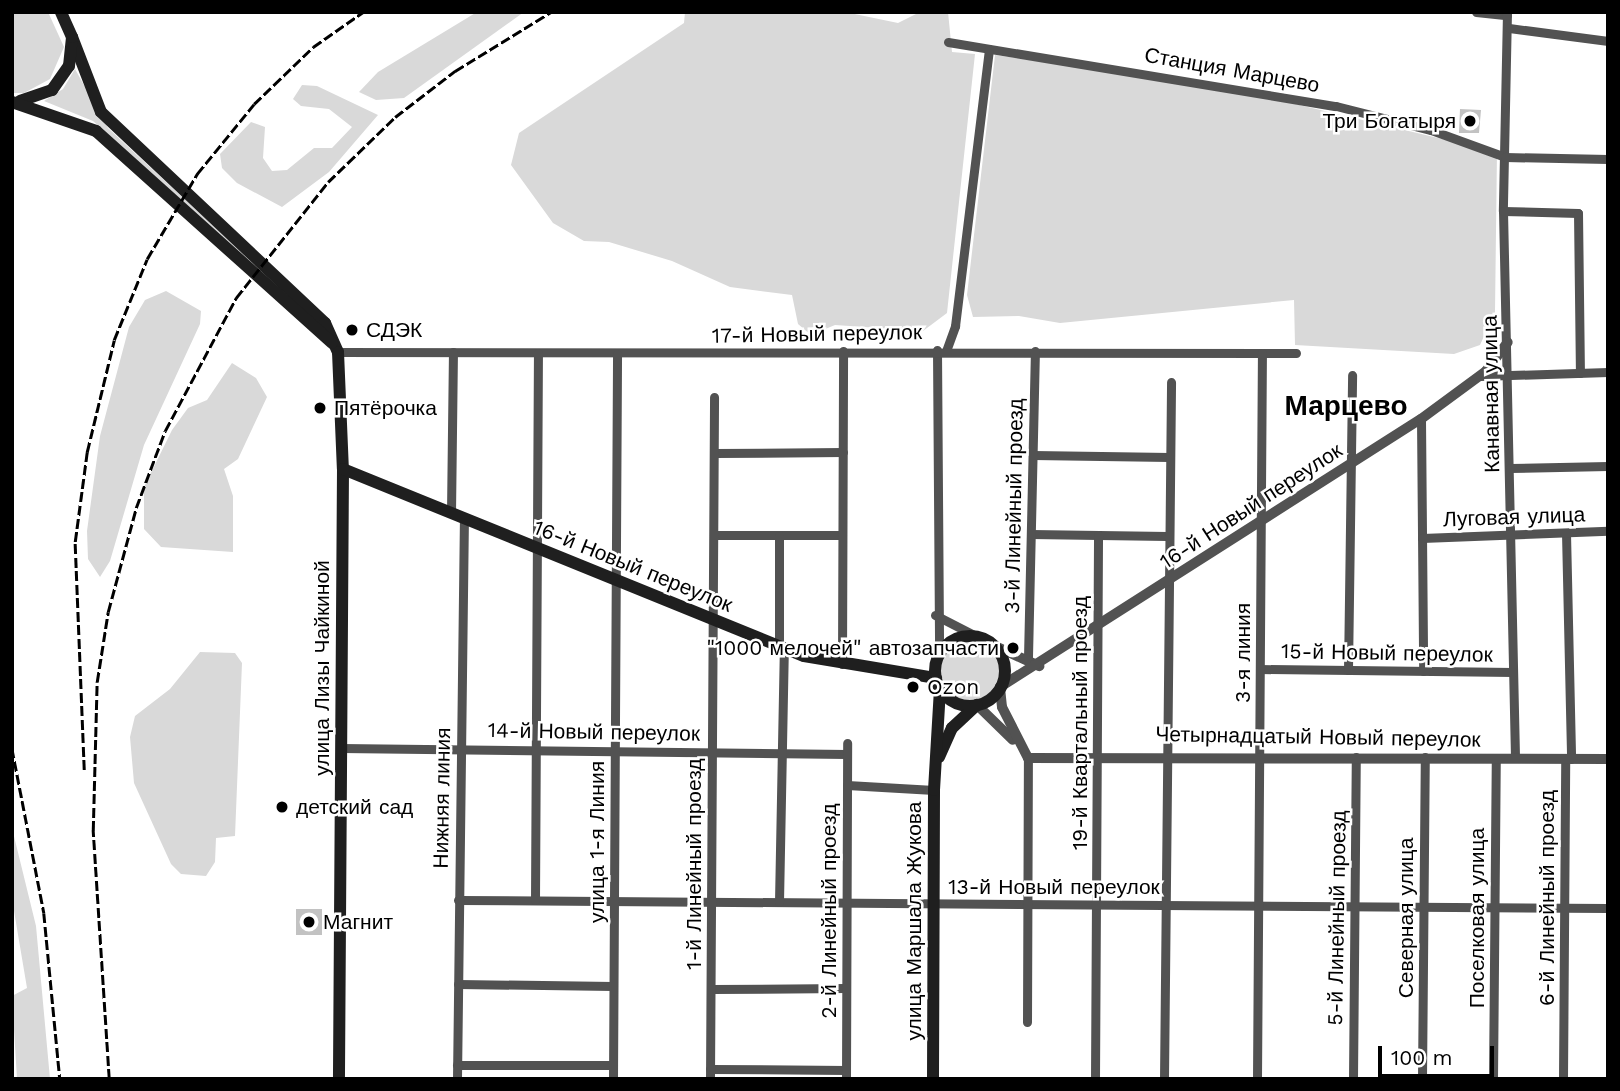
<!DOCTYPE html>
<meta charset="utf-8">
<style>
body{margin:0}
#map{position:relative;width:1620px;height:1091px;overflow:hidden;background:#fff;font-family:"Work Sans",sans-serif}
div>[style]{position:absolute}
.green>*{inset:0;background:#d9d9d9}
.round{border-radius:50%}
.building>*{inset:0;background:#c2c2c2}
.minor>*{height:9px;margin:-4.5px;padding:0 4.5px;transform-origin:4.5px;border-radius:4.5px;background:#525252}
.tertiary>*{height:10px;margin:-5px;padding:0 5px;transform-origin:5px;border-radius:5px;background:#525252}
.secondary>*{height:12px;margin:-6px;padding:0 6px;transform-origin:6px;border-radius:6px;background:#1f1f1f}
.secondary>.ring{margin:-6px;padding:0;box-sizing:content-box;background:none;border:12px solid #1f1f1f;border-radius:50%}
.rail>*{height:2.5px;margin-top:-1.25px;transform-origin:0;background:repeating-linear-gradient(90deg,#000 0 10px,transparent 0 13.5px)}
.dots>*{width:19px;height:19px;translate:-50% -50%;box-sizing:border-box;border:4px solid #fff;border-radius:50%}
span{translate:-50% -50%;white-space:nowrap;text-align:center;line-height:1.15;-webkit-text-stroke:5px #fff;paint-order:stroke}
.street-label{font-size:21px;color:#000}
.poi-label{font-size:21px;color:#000}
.right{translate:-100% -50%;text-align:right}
.left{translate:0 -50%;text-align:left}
.district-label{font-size:28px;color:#000;font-weight:700}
.frame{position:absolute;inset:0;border:14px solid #000;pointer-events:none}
.scale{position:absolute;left:1378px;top:1046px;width:116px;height:32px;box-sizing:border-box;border:4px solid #000;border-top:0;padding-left:9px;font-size:21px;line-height:24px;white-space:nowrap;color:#000;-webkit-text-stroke:5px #fff;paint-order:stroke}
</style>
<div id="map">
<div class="green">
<i style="clip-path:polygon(12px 12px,48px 12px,64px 47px,50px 79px,24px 93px,12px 93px)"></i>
<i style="clip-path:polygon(477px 12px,524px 12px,404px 98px,376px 100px,359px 92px,378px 72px)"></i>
<i style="clip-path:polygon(685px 12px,845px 12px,898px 23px,920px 12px,948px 12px,952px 52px,975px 54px,947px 313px,923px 331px,835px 325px,811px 335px,798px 324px,792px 295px,730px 287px,672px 261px,609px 242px,584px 241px,553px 223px,511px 165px,519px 133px,684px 23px)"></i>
<i style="clip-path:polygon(995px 55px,1236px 90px,1497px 152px,1495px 312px,1480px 345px,1454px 354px,1295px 345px,1294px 300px,1060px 323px,1019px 316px,973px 317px,967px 295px)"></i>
<i style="clip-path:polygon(75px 69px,108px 128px,320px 325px,93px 121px,44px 101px,63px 89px)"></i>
<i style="clip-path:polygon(302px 85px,317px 86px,378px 115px,329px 172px,282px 207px,237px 183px,222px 168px,220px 154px,251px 122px,265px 127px,263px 158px,272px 171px,287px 170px,314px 148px,332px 148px,352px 127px,329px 109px,301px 106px,293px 99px)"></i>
<i style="clip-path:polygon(166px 291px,201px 311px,200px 324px,144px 445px,110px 561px,100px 577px,88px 559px,87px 531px,100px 436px,129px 327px,145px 300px)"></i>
<i style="clip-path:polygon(232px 363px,256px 378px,267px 397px,238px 459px,224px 469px,233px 496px,233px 552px,161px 547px,144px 529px,144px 487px,172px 430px,188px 408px,207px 400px)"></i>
<i class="round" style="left:940px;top:640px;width:60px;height:60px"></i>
<i style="clip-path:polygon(200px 652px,235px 653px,242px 663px,235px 836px,216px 838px,215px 862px,206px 876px,181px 874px,171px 864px,134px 783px,130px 737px,135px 716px,170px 689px)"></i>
<i style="clip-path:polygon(12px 828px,36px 926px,50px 1079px,17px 1079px,12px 996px,27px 988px,12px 899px)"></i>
</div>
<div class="building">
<i style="clip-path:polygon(1460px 109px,1481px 110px,1479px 133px,1459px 133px)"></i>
<i style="clip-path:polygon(296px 909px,322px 909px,322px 935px,296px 935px)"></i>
</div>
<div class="minor">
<i style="left:1476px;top:12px;width:31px;rotate:6deg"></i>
<i style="left:1507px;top:12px;width:199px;rotate:91.2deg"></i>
<i style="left:1503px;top:211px;width:547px;rotate:88.74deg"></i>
<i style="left:1509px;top:28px;width:100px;rotate:7.5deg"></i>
<i style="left:948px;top:42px;width:393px;rotate:9.4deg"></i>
<i style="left:1336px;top:106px;width:98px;rotate:14.2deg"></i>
<i style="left:1431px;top:130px;width:79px;rotate:20deg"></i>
<i style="left:1505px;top:157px;width:103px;rotate:1.1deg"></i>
<i style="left:1503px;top:211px;width:75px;rotate:1.5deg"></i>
<i style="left:1578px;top:213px;width:160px;rotate:89.3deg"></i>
<i style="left:937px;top:350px;width:305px;rotate:89.6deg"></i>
<i style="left:946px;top:351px;width:27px;rotate:-70deg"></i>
<i style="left:955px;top:326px;width:279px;rotate:-83deg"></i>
<i style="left:338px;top:352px;width:958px;rotate:0.06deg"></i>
<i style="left:1480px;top:376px;width:128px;rotate:-1.8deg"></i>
<i style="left:1421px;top:419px;width:252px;rotate:89.5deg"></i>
<i style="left:714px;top:453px;width:129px;rotate:-0.4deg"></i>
<i style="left:1033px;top:455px;width:136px;rotate:0.8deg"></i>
<i style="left:1510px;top:468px;width:98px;rotate:-1.2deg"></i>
<i style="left:451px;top:513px;width:161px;rotate:-89.3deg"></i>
<i style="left:1566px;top:533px;width:226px;rotate:88.7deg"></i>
<i style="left:1031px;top:534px;width:136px;rotate:0.8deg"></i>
<i style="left:714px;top:535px;width:128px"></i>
<i style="left:1422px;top:538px;width:186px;rotate:-2.2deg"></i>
<i style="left:935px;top:615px;width:46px;rotate:27.1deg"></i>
<i style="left:779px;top:645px;width:109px;rotate:-90deg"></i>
<i style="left:1024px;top:659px;width:4px;rotate:-27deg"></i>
<i style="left:1028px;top:657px;width:306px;rotate:-88.7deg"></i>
<i style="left:842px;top:664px;width:313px;rotate:-89.8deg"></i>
<i style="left:1260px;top:669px;width:253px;rotate:0.7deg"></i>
<i style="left:1348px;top:670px;width:295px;rotate:-89.2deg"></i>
<i style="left:341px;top:748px;width:506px;rotate:0.68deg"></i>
<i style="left:847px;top:785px;width:87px;rotate:3.3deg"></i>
<i style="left:458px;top:900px;width:1150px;rotate:0.4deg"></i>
<i style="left:535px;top:900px;width:547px;rotate:-89.69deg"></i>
<i style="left:779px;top:902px;width:255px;rotate:-88.9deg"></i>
<i style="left:458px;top:984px;width:155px;rotate:0.7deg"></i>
<i style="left:711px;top:989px;width:135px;rotate:-0.4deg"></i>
<i style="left:1027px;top:1022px;width:264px;rotate:-89.8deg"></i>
<i style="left:457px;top:1065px;width:156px"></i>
<i style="left:710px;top:1069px;width:136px;rotate:0.4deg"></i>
<i style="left:457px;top:1079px;width:561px;rotate:-89.29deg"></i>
<i style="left:613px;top:1079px;width:725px;rotate:-89.68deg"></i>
<i style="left:710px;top:1079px;width:682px;rotate:-89.66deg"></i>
<i style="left:846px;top:1079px;width:336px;rotate:-89.8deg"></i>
<i style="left:1095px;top:1079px;width:544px;rotate:-89.68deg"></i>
<i style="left:1164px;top:1079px;width:697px;rotate:-89.42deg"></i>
<i style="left:1257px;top:1079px;width:726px;rotate:-89.61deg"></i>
<i style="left:1353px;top:1079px;width:322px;rotate:-89.5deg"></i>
<i style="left:1422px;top:1079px;width:322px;rotate:-89.5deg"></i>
<i style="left:1493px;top:1079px;width:321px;rotate:-89.5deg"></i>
<i style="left:1563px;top:1079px;width:320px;rotate:-89.6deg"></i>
</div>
<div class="tertiary">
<i style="left:993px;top:645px;width:51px;rotate:24.5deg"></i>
<i style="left:977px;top:705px;width:50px;rotate:44.2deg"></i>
<i style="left:1028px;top:758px;width:57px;rotate:-117deg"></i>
<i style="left:1002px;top:707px;width:20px;rotate:-96deg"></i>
<i style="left:1000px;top:687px;width:499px;rotate:-32.5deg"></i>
<i style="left:1421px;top:419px;width:81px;rotate:-36.4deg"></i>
<i style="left:1486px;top:371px;width:36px;rotate:-53deg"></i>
<i style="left:1028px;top:758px;width:580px;rotate:0.1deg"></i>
</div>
<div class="secondary">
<i style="left:72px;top:37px;width:80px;rotate:68.9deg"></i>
<i style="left:101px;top:112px;width:308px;rotate:43.3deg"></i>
<i style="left:325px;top:323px;width:32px;rotate:66deg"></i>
<i style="left:338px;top:352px;width:117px;rotate:87.6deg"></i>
<i style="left:343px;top:469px;width:610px;rotate:90.38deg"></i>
<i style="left:20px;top:101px;width:34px;rotate:-19deg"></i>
<i style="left:52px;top:90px;width:29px;rotate:-55deg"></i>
<i style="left:69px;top:66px;width:29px;rotate:-84deg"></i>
<i style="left:72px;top:37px;width:27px;rotate:-114deg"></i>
<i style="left:12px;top:102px;width:89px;rotate:19deg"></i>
<i style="left:96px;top:131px;width:317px;rotate:41.9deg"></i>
<i style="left:343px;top:469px;width:497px;rotate:22.1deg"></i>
<i style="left:804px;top:656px;width:134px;rotate:9.5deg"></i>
<i class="ring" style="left:935px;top:636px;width:58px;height:58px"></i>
<i style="left:939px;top:757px;width:32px;rotate:-66deg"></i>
<i style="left:952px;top:728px;width:34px;rotate:-43deg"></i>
<i style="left:933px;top:1079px;width:289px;rotate:-89.8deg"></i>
<i style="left:934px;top:790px;width:101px;rotate:-86.6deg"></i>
</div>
<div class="rail">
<i style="left:12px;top:748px;width:168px;rotate:79deg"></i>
<i style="left:44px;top:913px;width:167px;rotate:84.5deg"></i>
<i style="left:84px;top:770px;width:228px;rotate:-92.3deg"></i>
<i style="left:75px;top:542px;width:91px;rotate:-82.4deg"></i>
<i style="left:87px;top:452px;width:115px;rotate:-76.4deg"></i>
<i style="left:114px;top:340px;width:87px;rotate:-67.8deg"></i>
<i style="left:147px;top:259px;width:99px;rotate:-59.5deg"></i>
<i style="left:197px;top:174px;width:90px;rotate:-50.8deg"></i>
<i style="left:254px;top:104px;width:82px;rotate:-44deg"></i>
<i style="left:313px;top:47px;width:61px;rotate:-35deg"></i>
<i style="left:109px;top:1079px;width:249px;rotate:-93.7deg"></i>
<i style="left:93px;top:831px;width:149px;rotate:-88.5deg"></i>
<i style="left:97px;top:682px;width:71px;rotate:-81.1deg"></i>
<i style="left:108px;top:612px;width:108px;rotate:-74.9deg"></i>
<i style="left:136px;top:508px;width:82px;rotate:-69.4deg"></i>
<i style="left:165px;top:431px;width:151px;rotate:-61.9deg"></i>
<i style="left:236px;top:298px;width:148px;rotate:-51.6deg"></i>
<i style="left:328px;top:182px;width:93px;rotate:-44.1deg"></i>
<i style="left:395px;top:117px;width:76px;rotate:-37.5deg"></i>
<i style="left:455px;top:71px;width:113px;rotate:-31.6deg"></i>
</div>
<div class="dots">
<i style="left:1470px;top:121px;background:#000"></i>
<i style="left:352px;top:330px;background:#000"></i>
<i style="left:320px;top:408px;background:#000"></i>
<i style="left:1013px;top:648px;background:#000"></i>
<i style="left:913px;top:687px;background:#000"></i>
<i style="left:282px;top:807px;background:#000"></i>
<i style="left:309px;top:922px;background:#000"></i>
</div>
<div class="street-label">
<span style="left:1232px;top:70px;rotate:10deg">Станция Марцево</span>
<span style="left:817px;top:334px;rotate:-1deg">17-й Новый переулок</span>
<span style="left:1491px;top:394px;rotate:-91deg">Канавная улица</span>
<span style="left:1014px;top:506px;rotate:-89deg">3-й Линейный проезд</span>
<span style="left:1251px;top:506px;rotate:-33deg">16-й Новый переулок</span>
<span style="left:1514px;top:517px;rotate:-2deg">Луговая улица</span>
<span style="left:633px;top:566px;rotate:22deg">16-й Новый переулок</span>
<span style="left:1243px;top:653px;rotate:-90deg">3-я линия</span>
<span style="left:1387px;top:653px;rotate:1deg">15-й Новый переулок</span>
<span style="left:322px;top:668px;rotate:-90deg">улица Лизы Чайкиной</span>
<span style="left:1080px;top:723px;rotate:-90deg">19-й Квартальный проезд</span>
<span style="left:594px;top:732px;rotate:1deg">14-й Новый переулок</span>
<span style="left:1318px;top:737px;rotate:1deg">Четырнадцатый Новый переулок</span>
<span style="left:442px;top:798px;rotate:-89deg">Нижняя линия</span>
<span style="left:597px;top:842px;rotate:-90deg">улица 1-я Линия</span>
<span style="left:694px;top:864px;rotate:-90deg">1-й Линейный проезд</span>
<span style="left:1054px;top:887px">13-й Новый переулок</span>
<span style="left:1547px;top:898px;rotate:-90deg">6-й Линейный проезд</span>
<span style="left:829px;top:911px;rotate:-90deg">2-й Линейный проезд</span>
<span style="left:1337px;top:918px;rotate:-89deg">5-й Линейный проезд</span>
<span style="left:1406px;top:918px;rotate:-90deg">Северная улица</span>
<span style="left:1477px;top:918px;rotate:-90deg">Поселковая улица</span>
<span style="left:914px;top:921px;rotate:-90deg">улица Маршала Жукова</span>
</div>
<div class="poi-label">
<span class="right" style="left:1456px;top:121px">Три Богатыря</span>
<span class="left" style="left:366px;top:330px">СДЭК</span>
<span class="left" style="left:334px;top:408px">Пятёрочка</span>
<span class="right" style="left:999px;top:648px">"1000 мелочей" автозапчасти</span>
<span class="left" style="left:927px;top:687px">Ozon</span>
<span class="left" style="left:296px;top:807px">детский сад</span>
<span class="left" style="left:323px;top:922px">Магнит</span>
</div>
<div class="district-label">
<span style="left:1346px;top:406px">Марцево</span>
</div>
<div class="frame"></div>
<div class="scale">100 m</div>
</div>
